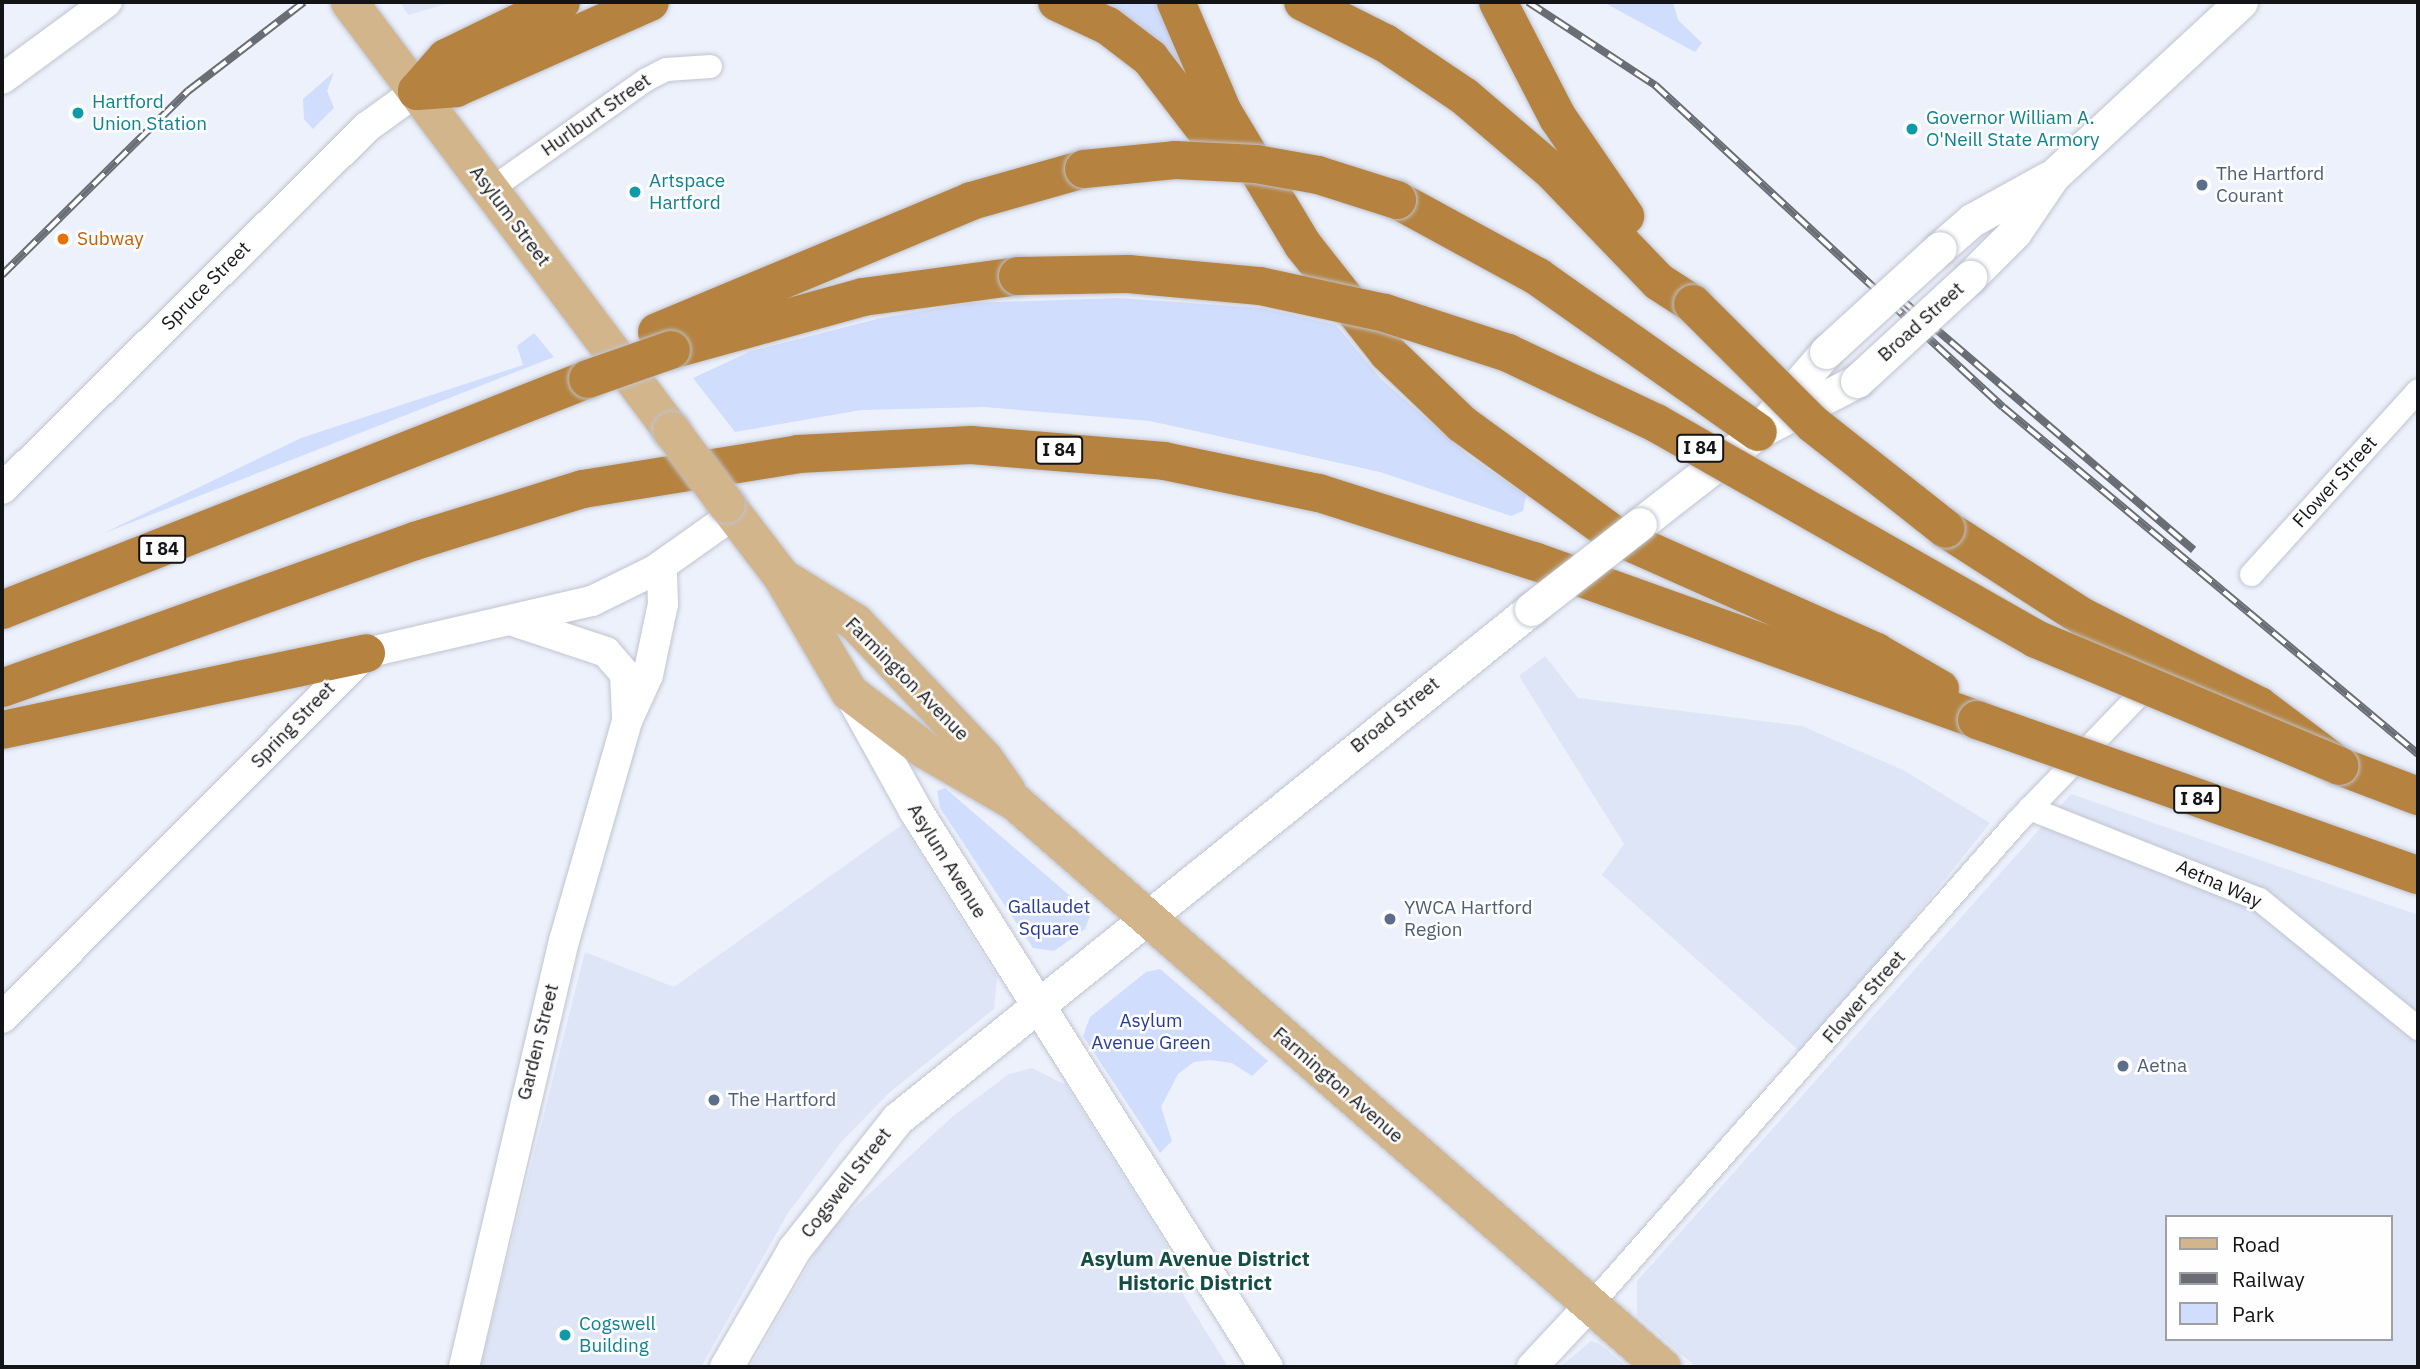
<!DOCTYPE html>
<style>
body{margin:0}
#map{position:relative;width:2420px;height:1369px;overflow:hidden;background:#ecf1fc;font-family:"IBM Plex Sans",sans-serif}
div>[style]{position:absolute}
.built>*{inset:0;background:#dee5f6}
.green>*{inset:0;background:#d0ddfd}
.roads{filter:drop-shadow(0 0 2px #c0c4cf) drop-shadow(0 0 2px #c0c4cf)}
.minor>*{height:23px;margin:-11.5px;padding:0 11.5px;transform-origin:11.5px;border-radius:11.5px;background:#fff}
.tertiary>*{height:30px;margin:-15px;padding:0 15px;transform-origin:15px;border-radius:15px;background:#fff}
.secondary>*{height:33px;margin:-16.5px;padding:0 16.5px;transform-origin:16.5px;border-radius:16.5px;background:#fff}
.primary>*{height:37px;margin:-18.5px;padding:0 18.5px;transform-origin:18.5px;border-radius:18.5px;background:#d3b58c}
.motorway>*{height:38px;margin:-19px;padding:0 19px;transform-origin:19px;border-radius:19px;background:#b5833f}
.rail>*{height:8px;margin-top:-4px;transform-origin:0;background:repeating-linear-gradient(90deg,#fefefe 0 16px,#6a6d74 0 32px);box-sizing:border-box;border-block:2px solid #6a6d74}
.bridges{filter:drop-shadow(0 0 2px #c0c4cf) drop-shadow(0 0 2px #c0c4cf)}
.secondary-bridge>*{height:33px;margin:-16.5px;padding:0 16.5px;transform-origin:16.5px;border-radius:16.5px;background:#fff}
.primary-bridge>*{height:37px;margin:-18.5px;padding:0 18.5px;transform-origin:18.5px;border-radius:18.5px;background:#d3b58c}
.motorway-bridge>*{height:38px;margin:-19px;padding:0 19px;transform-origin:19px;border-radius:19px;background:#b5833f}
.dots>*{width:19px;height:19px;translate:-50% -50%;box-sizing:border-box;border:4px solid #fefefe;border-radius:50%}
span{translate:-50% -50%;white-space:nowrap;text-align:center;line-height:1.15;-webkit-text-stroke:5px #fefefe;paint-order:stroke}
.shield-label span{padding:2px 5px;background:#fefefe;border:2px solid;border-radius:5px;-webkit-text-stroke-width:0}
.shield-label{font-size:18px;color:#131418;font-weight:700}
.culture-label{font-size:19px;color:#0d838f}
.left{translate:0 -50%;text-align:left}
.street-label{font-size:19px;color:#131418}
.service-label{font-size:19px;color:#4e5e75}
.food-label{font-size:19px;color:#c56008}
.park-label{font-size:19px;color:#273c96}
.neighbourhood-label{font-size:21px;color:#134d45;font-weight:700}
.frame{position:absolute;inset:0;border:4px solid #131418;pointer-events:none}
.legend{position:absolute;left:2165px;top:1215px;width:228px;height:126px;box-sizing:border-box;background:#fefefe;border:2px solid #a0a0a2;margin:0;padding:9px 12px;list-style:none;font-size:21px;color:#131418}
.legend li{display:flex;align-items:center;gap:14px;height:35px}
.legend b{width:35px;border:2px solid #a0a0a2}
</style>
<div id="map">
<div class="built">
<i style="clip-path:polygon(400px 2px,453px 2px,408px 15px)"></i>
<i style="clip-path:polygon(1545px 656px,1578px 698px,1802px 726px,1903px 770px,1990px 823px,1804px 1055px,1602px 875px,1624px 844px,1519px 676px)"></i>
<i style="clip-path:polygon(evenodd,2071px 794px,2418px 915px,2418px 1367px,1696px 1367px,1637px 1315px,1637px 1281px,2071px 794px,2166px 1217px,2390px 1217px,2390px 1339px,2166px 1339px,2166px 1217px)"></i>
<i style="clip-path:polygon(902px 825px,997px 977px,994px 1009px,890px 1092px,842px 1141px,788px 1213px,701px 1367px,480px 1367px,585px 952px,674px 987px)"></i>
<i style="clip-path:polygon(1032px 1068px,1066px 1085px,1175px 1259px,1184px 1296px,1228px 1367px,750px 1367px,827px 1233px,953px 1116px,1009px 1074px)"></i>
<i style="clip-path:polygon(1591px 1341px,1600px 1344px,1627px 1367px,1560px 1367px)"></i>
</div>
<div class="green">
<i style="clip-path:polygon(1103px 2px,1160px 2px,1191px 78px,1136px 23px)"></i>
<i style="clip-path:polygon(1603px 2px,1673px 2px,1678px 20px,1702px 43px,1695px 52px)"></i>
<i style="clip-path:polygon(334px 72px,327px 91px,334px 108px,313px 129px,304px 119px,303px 99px)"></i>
<i style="clip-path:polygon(1119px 298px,1261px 308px,1336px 325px,1381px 379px,1470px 457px,1526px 495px,1523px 511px,1511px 516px,1380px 472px,1150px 421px,984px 407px,861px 410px,735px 432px,693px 378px,751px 351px,881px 318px,969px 303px)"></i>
<i style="clip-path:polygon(534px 333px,554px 357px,102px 534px,301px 438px,523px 365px,517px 346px)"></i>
<i style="clip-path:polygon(945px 788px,1083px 907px,1090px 916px,1085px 929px,1054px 951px,1033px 948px,940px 808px,937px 791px)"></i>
<i style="clip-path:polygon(1160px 969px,1268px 1061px,1252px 1076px,1232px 1063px,1210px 1060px,1194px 1062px,1178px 1074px,1161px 1107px,1172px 1141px,1160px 1153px,1083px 1036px,1090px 1017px,1146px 972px)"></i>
</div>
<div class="roads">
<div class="minor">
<i style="left:490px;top:189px;width:191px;rotate:-35.2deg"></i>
<i style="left:646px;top:79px;width:22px;rotate:-27deg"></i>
<i style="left:666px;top:69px;width:44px;rotate:-3.9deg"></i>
<i style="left:2251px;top:574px;width:248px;rotate:-47.8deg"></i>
<i style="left:2029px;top:808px;width:247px;rotate:21.6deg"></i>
<i style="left:2259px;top:899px;width:205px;rotate:39.1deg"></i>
<i style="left:1590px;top:1305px;width:645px;rotate:-48.58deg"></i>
<i style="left:2017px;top:821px;width:179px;rotate:-46.1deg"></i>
</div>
<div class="tertiary">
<i style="left:2px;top:79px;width:130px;rotate:-36.3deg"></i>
<i style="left:2px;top:489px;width:514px;rotate:-44.76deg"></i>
<i style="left:367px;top:127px;width:62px;rotate:-35.8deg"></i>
<i style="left:516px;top:622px;width:95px;rotate:18.4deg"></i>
<i style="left:606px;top:652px;width:29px;rotate:49deg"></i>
<i style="left:625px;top:674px;width:43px;rotate:87.3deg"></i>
<i style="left:2px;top:1018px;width:515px;rotate:-45.08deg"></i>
<i style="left:366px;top:653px;width:232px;rotate:-13deg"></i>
<i style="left:592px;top:601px;width:70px;rotate:-26.2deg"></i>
<i style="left:655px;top:570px;width:97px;rotate:-35.3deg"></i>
<i style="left:464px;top:1367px;width:438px;rotate:-76.8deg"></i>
<i style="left:564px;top:941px;width:229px;rotate:-74deg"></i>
<i style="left:627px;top:721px;width:51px;rotate:-65.5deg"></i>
<i style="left:648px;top:675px;width:73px;rotate:-78.1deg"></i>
<i style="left:663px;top:604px;width:38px;rotate:-92deg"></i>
<i style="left:1532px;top:1367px;width:85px;rotate:-46.9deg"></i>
</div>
<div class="secondary">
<i style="left:1940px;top:248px;width:43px;rotate:-41.2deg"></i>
<i style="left:1972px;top:220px;width:87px;rotate:-28.9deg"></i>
<i style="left:1970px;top:277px;width:64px;rotate:-45deg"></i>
<i style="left:2015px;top:232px;width:68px;rotate:-55.8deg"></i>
<i style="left:2053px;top:176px;width:256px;rotate:-42.8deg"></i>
<i style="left:1770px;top:417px;width:86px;rotate:-49.3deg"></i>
<i style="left:1640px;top:524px;width:150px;rotate:-37.9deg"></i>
<i style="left:1758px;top:432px;width:111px;rotate:-27.3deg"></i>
<i style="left:850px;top:693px;width:134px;rotate:60.9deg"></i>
<i style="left:915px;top:810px;width:658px;rotate:57.78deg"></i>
<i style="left:726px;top:1367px;width:136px;rotate:-60deg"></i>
<i style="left:794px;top:1249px;width:166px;rotate:-51.6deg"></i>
<i style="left:897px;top:1119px;width:814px;rotate:-38.81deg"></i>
</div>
<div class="primary">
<i style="left:349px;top:2px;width:536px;rotate:53.04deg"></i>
<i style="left:726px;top:504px;width:91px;rotate:52.6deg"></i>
<i style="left:781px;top:576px;width:134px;rotate:59.6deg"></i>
<i style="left:849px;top:692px;width:96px;rotate:37.3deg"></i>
<i style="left:925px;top:750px;width:104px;rotate:30deg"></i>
<i style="left:1015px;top:802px;width:859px;rotate:41.13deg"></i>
<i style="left:787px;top:580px;width:80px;rotate:31.7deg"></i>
<i style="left:855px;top:622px;width:187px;rotate:46.5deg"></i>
<i style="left:984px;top:758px;width:39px;rotate:55deg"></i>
</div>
<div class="motorway">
<i style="left:561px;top:2px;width:128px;rotate:154deg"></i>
<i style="left:446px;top:58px;width:44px;rotate:131.3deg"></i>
<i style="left:417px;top:91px;width:39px;rotate:-4deg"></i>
<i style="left:456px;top:88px;width:212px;rotate:-23.9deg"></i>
<i style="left:1057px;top:2px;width:56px;rotate:25.2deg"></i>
<i style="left:1108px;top:26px;width:53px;rotate:37.3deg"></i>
<i style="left:1150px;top:58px;width:113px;rotate:52.5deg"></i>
<i style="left:1176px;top:2px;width:120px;rotate:66.9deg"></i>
<i style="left:1223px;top:112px;width:155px;rotate:59deg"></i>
<i style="left:1303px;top:245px;width:137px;rotate:51.8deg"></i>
<i style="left:1388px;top:353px;width:103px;rotate:43.8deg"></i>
<i style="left:1462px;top:424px;width:190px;rotate:36deg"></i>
<i style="left:1616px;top:536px;width:285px;rotate:24deg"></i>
<i style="left:1876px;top:652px;width:74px;rotate:30deg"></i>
<i style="left:1303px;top:2px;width:92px;rotate:26.6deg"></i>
<i style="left:1385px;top:43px;width:95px;rotate:33.9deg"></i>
<i style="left:1464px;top:96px;width:118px;rotate:40.5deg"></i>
<i style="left:1554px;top:173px;width:151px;rotate:46.1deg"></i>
<i style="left:1659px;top:282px;width:40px;rotate:32.9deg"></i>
<i style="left:1498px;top:2px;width:131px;rotate:62.7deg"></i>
<i style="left:1558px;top:118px;width:119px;rotate:55.6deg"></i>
<i style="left:1397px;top:200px;width:161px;rotate:28.6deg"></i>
<i style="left:1538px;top:277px;width:269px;rotate:35.2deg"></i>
<i style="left:657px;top:332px;width:340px;rotate:-22.6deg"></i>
<i style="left:971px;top:201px;width:117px;rotate:-15.8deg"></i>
<i style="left:671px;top:350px;width:199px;rotate:-15.4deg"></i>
<i style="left:863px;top:297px;width:156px;rotate:-7.7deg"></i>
<i style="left:1946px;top:529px;width:161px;rotate:32.8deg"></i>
<i style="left:2081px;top:616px;width:199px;rotate:26.8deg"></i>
<i style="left:2259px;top:706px;width:100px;rotate:36.9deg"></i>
<i style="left:2339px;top:766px;width:85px;rotate:20.8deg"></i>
<i style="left:2px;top:610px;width:630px;rotate:-21.51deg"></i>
<i style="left:2px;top:688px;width:438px;rotate:-19.6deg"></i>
<i style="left:415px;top:541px;width:176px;rotate:-17.2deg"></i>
<i style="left:583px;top:489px;width:218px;rotate:-9.2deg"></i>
<i style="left:798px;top:454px;width:173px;rotate:-3deg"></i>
<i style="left:971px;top:445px;width:194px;rotate:4.7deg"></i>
<i style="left:1164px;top:461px;width:158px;rotate:11.7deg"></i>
<i style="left:1319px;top:493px;width:225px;rotate:17.6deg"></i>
<i style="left:1534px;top:561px;width:471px;rotate:19.7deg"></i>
<i style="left:2px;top:730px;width:372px;rotate:-11.9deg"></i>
</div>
</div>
<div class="rail">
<i style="left:1528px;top:2px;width:152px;rotate:33.2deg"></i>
<i style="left:1655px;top:85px;width:474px;rotate:42.8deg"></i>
<i style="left:2003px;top:407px;width:541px;rotate:39.9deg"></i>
<i style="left:2px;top:275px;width:262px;rotate:-44.7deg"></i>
<i style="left:188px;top:91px;width:146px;rotate:-37.5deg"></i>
<i style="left:1902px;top:300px;width:384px;rotate:40.6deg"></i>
</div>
<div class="bridges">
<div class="secondary-bridge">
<i style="left:1826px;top:352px;width:154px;rotate:-42.4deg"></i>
<i style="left:1857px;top:381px;width:154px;rotate:-42.6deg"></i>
<i style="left:1531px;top:609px;width:138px;rotate:-37.9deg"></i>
</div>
<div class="primary-bridge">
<i style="left:671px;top:430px;width:92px;rotate:53.4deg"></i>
</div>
<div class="motorway-bridge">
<i style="left:1084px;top:169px;width:91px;rotate:-5.6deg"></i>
<i style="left:1175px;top:160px;width:81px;rotate:2.8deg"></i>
<i style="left:1256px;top:164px;width:63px;rotate:10.1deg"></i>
<i style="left:1318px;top:175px;width:83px;rotate:17.6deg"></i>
<i style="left:1018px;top:276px;width:110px;rotate:-1deg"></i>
<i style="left:1128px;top:274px;width:133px;rotate:5.2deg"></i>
<i style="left:1260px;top:286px;width:128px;rotate:12.2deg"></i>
<i style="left:1385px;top:313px;width:129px;rotate:18deg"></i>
<i style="left:1508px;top:353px;width:164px;rotate:25.3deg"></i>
<i style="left:1656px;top:423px;width:437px;rotate:29.6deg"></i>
<i style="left:2036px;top:639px;width:329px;rotate:22.7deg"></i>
<i style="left:1693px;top:304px;width:170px;rotate:45deg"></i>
<i style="left:1813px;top:424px;width:169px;rotate:38.3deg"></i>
<i style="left:588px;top:379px;width:88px;rotate:-19.3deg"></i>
<i style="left:1977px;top:720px;width:467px;rotate:19.4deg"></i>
</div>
</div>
<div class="dots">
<i style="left:78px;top:113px;background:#0f9aa8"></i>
<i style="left:1912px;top:129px;background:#0f9aa8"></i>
<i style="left:2202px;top:185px;background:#5c6f8a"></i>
<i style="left:635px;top:192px;background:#0f9aa8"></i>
<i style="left:63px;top:239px;background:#e8710a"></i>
<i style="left:1390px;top:919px;background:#5c6f8a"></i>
<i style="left:2123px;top:1066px;background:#5c6f8a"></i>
<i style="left:714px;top:1100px;background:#5c6f8a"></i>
<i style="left:565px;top:1335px;background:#0f9aa8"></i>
</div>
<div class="shield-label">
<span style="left:1700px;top:448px">I 84</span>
<span style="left:1059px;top:450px">I 84</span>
<span style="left:162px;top:549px">I 84</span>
<span style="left:2197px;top:799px">I 84</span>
</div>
<div class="culture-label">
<span class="left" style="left:92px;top:113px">Hartford<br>Union Station</span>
<span class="left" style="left:1926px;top:129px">Governor William A.<br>O'Neill State Armory</span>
<span class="left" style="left:649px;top:192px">Artspace<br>Hartford</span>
<span class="left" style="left:579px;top:1335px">Cogswell<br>Building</span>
</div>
<div class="street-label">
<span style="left:596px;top:115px;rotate:-35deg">Hurlburt Street</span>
<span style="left:510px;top:216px;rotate:53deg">Asylum Street</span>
<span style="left:206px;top:286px;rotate:-45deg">Spruce Street</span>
<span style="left:1921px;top:322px;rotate:-42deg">Broad Street</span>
<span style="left:2335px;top:482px;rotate:-48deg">Flower Street</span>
<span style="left:907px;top:679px;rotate:45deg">Farmington Avenue</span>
<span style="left:1395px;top:715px;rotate:-39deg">Broad Street</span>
<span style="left:293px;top:725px;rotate:-46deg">Spring Street</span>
<span style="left:947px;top:861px;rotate:58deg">Asylum Avenue</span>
<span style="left:2219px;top:884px;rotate:24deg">Aetna Way</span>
<span style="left:1864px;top:997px;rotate:-49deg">Flower Street</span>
<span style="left:538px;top:1042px;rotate:-76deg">Garden Street</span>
<span style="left:1338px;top:1085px;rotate:41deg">Farmington Avenue</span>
<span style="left:846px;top:1183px;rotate:-52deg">Cogswell Street</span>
</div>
<div class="service-label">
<span class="left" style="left:2216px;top:185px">The Hartford<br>Courant</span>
<span class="left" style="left:1404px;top:919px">YWCA Hartford<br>Region</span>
<span class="left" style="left:2137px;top:1066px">Aetna</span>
<span class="left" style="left:728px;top:1100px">The Hartford</span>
</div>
<div class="food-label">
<span class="left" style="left:77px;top:239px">Subway</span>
</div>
<div class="park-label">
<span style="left:1049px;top:918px">Gallaudet<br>Square</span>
<span style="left:1151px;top:1032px">Asylum<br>Avenue Green</span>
</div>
<div class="neighbourhood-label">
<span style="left:1195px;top:1270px">Asylum Avenue District<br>Historic District</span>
</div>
<div class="frame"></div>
<ul class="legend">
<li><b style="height:9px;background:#d3b58c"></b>Road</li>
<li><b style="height:9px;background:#6a6d74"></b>Railway</li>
<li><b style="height:19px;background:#d0ddfd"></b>Park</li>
</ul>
</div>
